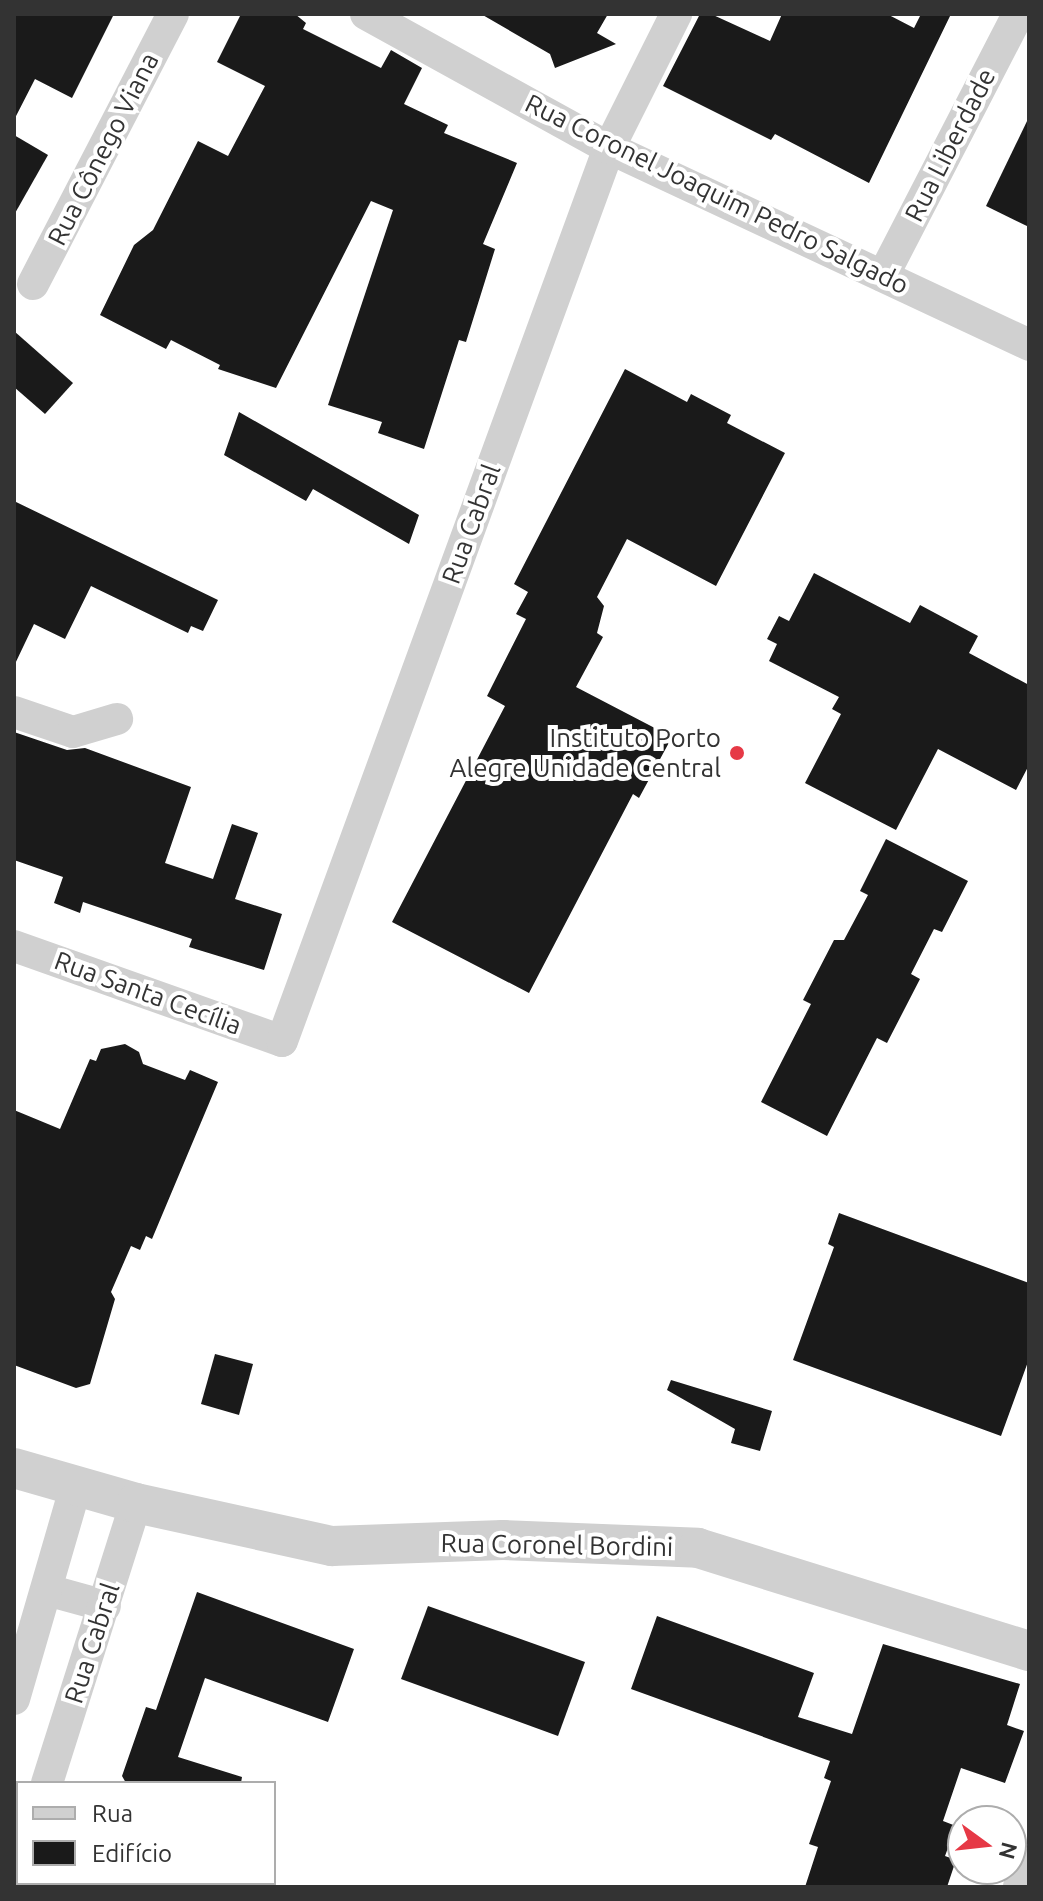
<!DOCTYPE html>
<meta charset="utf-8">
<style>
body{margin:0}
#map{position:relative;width:1043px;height:1901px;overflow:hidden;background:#fff;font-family:Ubuntu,sans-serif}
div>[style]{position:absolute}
.building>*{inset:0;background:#1a1a1a}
.minor>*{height:32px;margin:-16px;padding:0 16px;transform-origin:16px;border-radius:16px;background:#d0d0d0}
.tertiary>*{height:40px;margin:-20px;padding:0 20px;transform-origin:20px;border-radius:20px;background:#d0d0d0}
.dots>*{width:22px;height:22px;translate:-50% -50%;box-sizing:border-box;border:4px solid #fff;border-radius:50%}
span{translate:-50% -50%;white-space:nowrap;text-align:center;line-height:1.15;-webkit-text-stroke:8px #fff;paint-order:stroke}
.street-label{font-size:26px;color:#333}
.poi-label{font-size:26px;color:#333}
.right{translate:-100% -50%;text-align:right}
.frame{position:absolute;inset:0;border:16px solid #333;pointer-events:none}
.legend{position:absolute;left:16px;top:1781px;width:260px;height:104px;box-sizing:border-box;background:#fff;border:2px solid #adadad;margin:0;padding:10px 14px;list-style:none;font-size:24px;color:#333}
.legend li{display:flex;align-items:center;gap:16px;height:40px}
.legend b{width:40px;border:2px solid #adadad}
.north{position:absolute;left:947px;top:1805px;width:80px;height:80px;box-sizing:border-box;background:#fff;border:2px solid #adadad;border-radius:50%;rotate:105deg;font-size:22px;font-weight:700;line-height:32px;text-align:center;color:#333}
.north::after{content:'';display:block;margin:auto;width:28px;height:36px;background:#e63946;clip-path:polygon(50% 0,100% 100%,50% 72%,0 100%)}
</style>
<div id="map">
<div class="building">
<i style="clip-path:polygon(14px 14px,114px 14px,72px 98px,35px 79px,14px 120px)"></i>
<i style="clip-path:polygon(241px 14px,295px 14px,306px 23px,303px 29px,381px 68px,391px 50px,422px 68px,404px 104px,448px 125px,444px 133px,517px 163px,483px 244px,495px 249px,466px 342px,459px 340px,424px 449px,378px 433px,382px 422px,328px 405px,393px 210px,371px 201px,276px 388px,218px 369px,220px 365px,171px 340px,166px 349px,100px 315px,134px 245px,153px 230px,198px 141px,228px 156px,265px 86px,217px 62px)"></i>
<i style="clip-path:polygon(481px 14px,608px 14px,597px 33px,616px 44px,555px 68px,550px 54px)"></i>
<i style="clip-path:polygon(700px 14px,711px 14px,770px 41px,782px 14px,887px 14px,914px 28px,921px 14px,951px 14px,869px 183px,775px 134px,771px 140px,663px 86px)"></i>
<i style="clip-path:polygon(1029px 117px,1029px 227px,986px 206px)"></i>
<i style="clip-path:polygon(14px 135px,48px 155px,14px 215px)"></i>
<i style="clip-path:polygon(14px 331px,73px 383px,45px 414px,14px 387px)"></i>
<i style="clip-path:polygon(625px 369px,687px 402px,691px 394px,731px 415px,727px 423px,785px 453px,716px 586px,627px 539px,597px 597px,604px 606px,597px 633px,603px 637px,576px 687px,672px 737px,639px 798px,633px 794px,529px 993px,392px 922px,505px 706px,487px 696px,526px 619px,516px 614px,528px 592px,514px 584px)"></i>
<i style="clip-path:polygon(239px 412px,419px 515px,409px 544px,313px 489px,306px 501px,224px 455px)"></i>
<i style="clip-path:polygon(14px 501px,218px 600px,203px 631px,191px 626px,188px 633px,91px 586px,65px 639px,34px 624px,14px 666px)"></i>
<i style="clip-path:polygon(814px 573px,910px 623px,920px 605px,978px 636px,969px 653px,1029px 685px,1029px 765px,1016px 790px,938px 749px,896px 830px,805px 783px,841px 714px,832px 709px,839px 697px,769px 661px,777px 644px,767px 639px,779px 616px,789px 621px)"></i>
<i style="clip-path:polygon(14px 732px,67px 750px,85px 748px,191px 787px,165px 863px,213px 879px,232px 824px,258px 833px,235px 899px,282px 914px,264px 970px,189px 947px,192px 939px,83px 902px,80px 913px,54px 903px,63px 877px,14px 860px)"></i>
<i style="clip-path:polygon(886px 839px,968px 881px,942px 932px,934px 929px,911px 974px,920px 979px,887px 1043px,877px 1038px,827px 1136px,761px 1102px,811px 1004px,803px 1000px,834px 940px,844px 940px,868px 895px,860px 891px)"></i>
<i style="clip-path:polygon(125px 1044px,139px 1052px,143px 1064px,185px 1080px,190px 1070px,218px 1082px,152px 1239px,146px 1236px,140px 1250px,131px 1246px,111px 1292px,115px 1299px,90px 1384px,76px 1388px,14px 1365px,14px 1110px,60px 1129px,90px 1059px,96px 1061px,101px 1049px)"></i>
<i style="clip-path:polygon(839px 1213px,1029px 1283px,1029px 1359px,1001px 1436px,793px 1360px,834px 1247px,828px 1244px)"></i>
<i style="clip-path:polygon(215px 1354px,253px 1364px,239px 1415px,201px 1404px)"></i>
<i style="clip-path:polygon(671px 1380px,772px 1411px,760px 1451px,731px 1443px,735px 1429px,667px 1390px)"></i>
<i style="clip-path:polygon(197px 1592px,354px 1649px,328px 1722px,205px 1678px,178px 1757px,242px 1777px,241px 1783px,126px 1783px,122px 1776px,146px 1707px,156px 1710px)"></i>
<i style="clip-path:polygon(428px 1606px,585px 1662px,558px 1736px,401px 1679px)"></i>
<i style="clip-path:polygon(657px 1616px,814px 1673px,798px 1717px,852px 1734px,883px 1644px,1020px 1684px,1007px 1725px,1024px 1731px,1005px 1783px,961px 1768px,943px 1821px,956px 1826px,945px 1856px,956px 1860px,947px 1887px,805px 1887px,818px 1847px,809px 1844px,831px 1781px,824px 1778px,830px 1761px,631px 1689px)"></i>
</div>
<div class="minor">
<i style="left:366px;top:14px;width:277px;rotate:28.9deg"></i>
<i style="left:609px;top:148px;width:464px;rotate:25.1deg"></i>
<i style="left:883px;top:276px;width:295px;rotate:-62.7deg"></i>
<i style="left:33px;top:284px;width:304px;rotate:-62.6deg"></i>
<i style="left:14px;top:712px;width:62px;rotate:18.7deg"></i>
<i style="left:73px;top:732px;width:46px;rotate:-16.5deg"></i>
<i style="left:14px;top:946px;width:284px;rotate:19.5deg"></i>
<i style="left:282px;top:1041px;width:951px;rotate:-69.89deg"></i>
<i style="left:609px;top:148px;width:150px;rotate:-63.4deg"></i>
<i style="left:47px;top:1590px;width:60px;rotate:15.4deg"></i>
<i style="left:14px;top:1699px;width:222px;rotate:-73.8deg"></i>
<i style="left:47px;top:1783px;width:294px;rotate:-72.4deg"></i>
<i style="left:14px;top:1883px;width:13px;rotate:-72deg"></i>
</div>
<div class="tertiary">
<i style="left:14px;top:1468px;width:127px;rotate:16deg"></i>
<i style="left:136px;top:1503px;width:201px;rotate:12.4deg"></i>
<i style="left:332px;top:1546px;width:171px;rotate:-2deg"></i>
<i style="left:503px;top:1540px;width:195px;rotate:2.3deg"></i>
<i style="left:698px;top:1548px;width:347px;rotate:17.3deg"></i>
<i style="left:1023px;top:1887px;width:19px;rotate:-72deg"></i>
</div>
<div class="dots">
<i style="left:737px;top:753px;background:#e63946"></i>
</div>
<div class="street-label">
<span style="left:950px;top:145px;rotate:-63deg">Rua Liberdade</span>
<span style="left:103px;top:149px;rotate:-63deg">Rua Cônego Viana</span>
<span style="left:717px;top:194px;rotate:26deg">Rua Coronel Joaquim Pedro Salgado</span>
<span style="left:471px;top:524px;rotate:-70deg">Rua Cabral</span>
<span style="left:148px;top:993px;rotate:20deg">Rua Santa Cecília</span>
<span style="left:557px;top:1545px;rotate:1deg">Rua Coronel Bordini</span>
<span style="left:92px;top:1643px;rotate:-72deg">Rua Cabral</span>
</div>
<div class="poi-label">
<span class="right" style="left:721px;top:753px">Instituto Porto<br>Alegre Unidade Central</span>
</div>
<div class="frame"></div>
<ul class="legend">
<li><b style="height:10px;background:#d0d0d0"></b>Rua</li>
<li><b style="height:22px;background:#1a1a1a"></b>Edifício</li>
</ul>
<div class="north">N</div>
</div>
